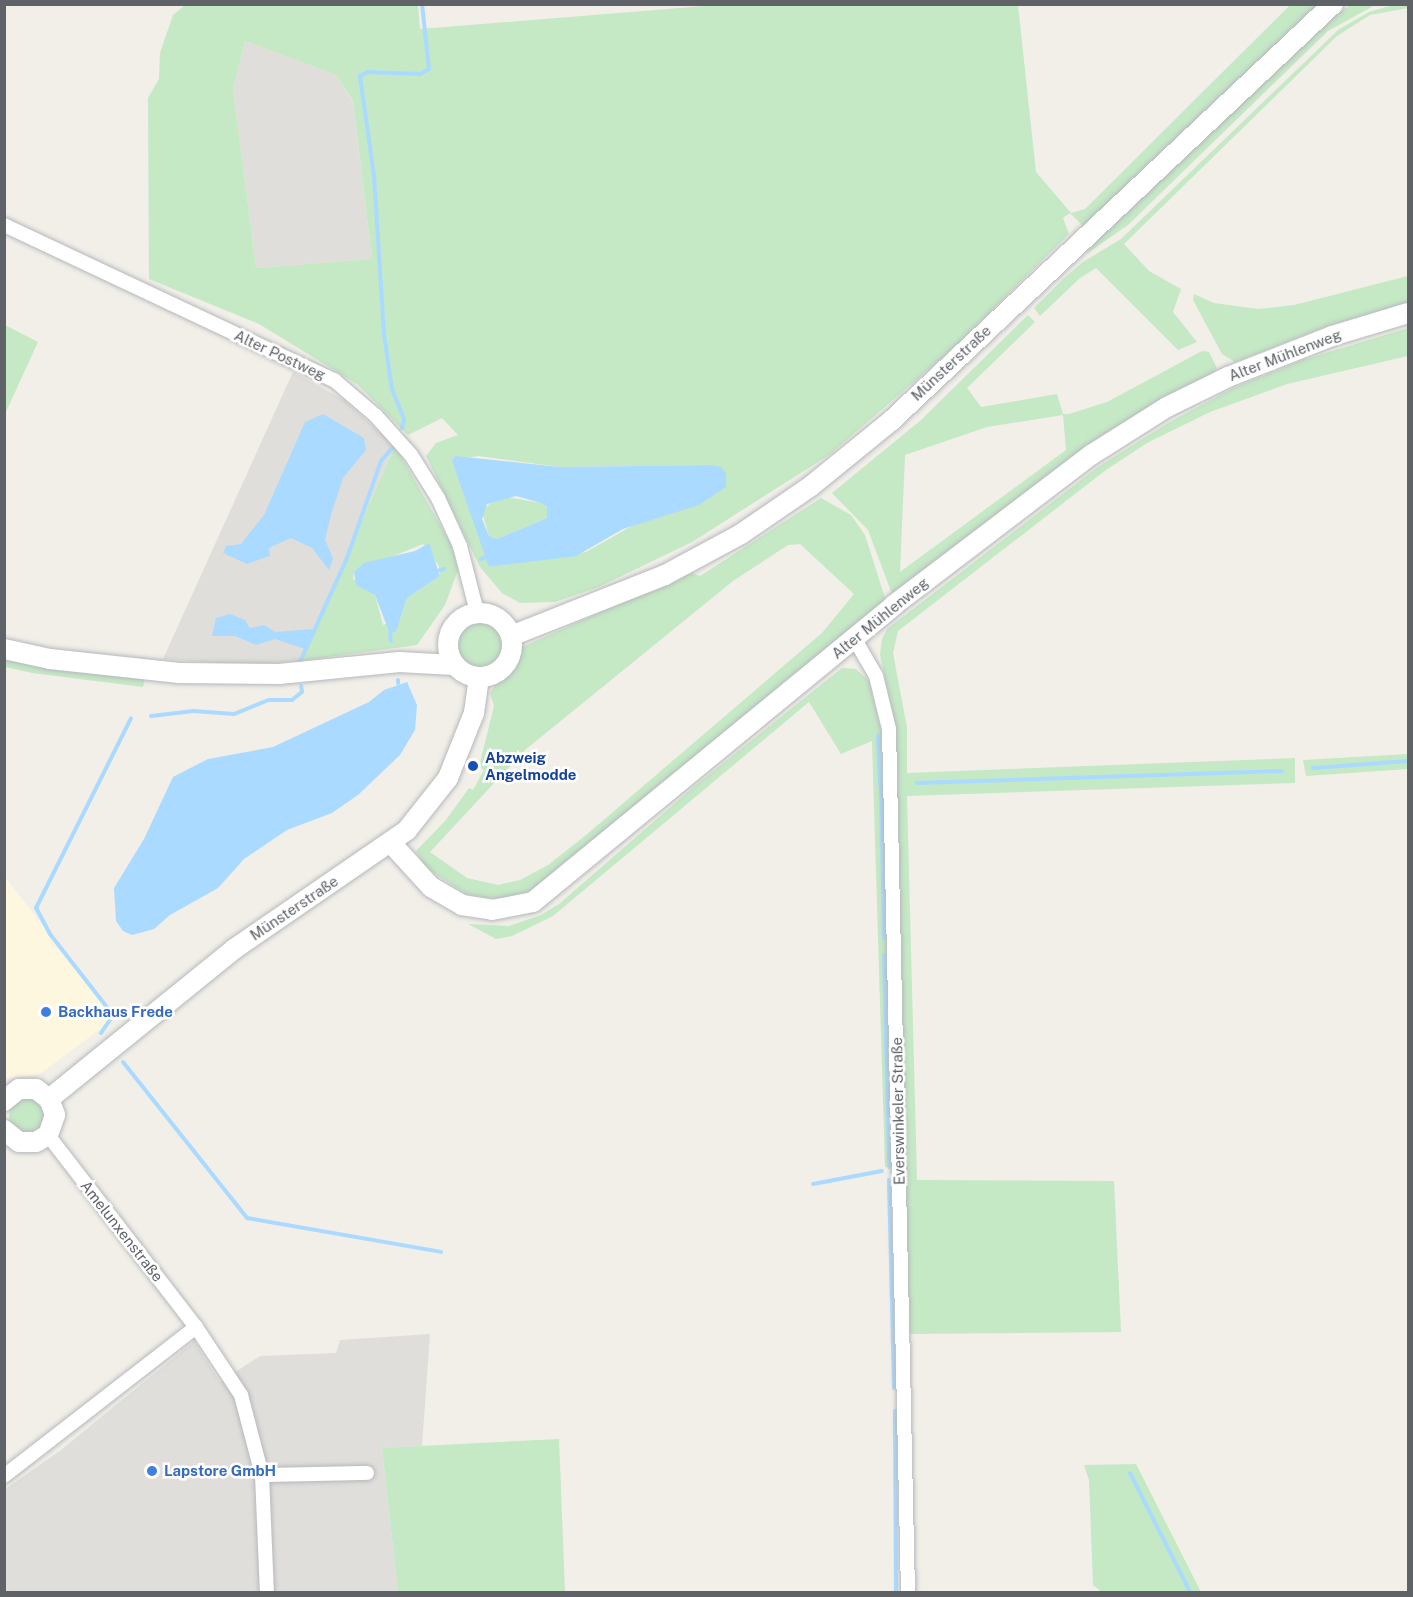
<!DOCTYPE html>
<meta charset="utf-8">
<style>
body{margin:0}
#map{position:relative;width:1413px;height:1597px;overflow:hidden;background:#f1efe8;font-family:"Public Sans",sans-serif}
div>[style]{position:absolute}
.commercial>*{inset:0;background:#fef7e0}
.industrial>*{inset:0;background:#e0deda}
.green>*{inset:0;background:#c5e8c5}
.round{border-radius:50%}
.water>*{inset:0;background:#aadaff}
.stream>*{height:4px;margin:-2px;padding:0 2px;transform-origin:2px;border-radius:2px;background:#aadaff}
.roads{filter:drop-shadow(0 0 2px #b5b8bc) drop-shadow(0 0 2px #b5b8bc)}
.street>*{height:14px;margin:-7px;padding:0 7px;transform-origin:7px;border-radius:7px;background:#fff}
.secondary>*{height:20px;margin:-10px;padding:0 10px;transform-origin:10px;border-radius:10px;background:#fff}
.secondary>.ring{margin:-10px;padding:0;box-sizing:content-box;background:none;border:20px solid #fff;border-radius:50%}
.dots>*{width:16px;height:16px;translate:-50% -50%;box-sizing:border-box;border:3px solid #fff;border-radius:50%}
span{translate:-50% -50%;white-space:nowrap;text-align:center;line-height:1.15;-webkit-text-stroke:5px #fff;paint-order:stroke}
.street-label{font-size:15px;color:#5f6368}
.transit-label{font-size:15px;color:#164399;font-weight:700}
.left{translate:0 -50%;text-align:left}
.shop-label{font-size:15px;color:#366cbe;font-weight:700}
.frame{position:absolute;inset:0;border:6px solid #5f6368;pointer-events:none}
</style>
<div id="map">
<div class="commercial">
<i style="clip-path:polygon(5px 877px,115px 1018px,40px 1074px,5px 1079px)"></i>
</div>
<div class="industrial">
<i style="clip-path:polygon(245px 41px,336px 75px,353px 102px,372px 259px,256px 268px,233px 89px)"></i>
<i style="clip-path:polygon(293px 372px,344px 400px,395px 446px,299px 661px,245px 665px,163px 659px)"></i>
<i style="clip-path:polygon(430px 1334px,422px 1446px,382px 1448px,398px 1592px,5px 1592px,4px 1490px,61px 1450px,194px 1341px,220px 1382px,260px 1356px,336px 1353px,340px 1340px)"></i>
</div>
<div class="green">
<i style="clip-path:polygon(evenodd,729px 4px,1018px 5px,1036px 172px,1071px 213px,1085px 209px,1290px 5px,1317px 5px,1084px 227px,1070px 213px,1063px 218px,1069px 234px,951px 350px,829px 455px,692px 542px,599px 587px,555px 602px,520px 603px,502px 593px,480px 567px,426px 456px,436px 443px,458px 435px,442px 418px,408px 435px,357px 384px,259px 324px,149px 279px,148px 98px,159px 79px,160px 53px,173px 15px,185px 5px,418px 5px,420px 29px,729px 4px,245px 41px,336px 75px,353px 101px,372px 259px,256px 268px,233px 89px,245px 41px,729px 4px,478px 456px,560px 467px,710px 465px,639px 522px,586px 552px,490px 567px,452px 461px,478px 456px)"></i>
<i style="clip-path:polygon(1397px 4px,1408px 5px,1408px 8px,1370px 15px,1337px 36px,1124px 244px,1149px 271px,1181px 289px,1173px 312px,1197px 342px,1178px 350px,1096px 268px,1080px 278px,1040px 316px,1034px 308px,1063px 279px,1083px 262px,1121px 239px,1338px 30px,1369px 12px)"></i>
<i style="clip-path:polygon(1351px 5px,1375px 5px,1328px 31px,1128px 225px,1085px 255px,1104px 231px,1334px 15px)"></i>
<i style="clip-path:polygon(1408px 276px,1408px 303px,1330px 325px,1235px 362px,1222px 354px,1193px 300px,1194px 294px,1214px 303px,1258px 309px,1294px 305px)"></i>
<i style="clip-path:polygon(evenodd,1028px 315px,1035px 322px,967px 388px,981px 407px,1057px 394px,1063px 414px,1069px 414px,1107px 402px,1202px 351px,1209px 352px,1217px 368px,1211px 376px,892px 594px,868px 530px,832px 493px,921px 420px,1028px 315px,1063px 415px,1066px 450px,900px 572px,905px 455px,987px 427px,1063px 415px)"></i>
<i style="clip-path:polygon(5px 325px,38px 342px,5px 414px)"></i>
<i style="clip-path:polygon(1408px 328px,1408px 356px,1287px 384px,1210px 412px,1147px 443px,1106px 470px,898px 631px,893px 653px,907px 728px,907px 773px,1295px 758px,1295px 783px,907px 796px,917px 1180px,1114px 1181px,1121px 1332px,909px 1334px,894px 721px,880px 654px,882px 639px,887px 629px,1098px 467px,1168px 423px,1233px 388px,1303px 360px)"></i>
<i style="clip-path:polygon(evenodd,395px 446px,451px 544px,458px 570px,445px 605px,417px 645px,299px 661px,395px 446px,423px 544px,439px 566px,440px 576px,407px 598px,400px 619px,383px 625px,375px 595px,353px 579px,354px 572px,423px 544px)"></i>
<i style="clip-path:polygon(506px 497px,541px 503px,547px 507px,547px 518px,497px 539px,489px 536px,482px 512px,494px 499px)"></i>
<i style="clip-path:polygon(evenodd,821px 498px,851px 515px,865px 535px,885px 598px,876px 611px,535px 889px,506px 898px,487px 898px,466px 894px,426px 868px,416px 851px,446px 820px,469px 788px,473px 790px,484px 770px,479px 767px,494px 706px,490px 693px,496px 683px,512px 669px,522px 647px,678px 578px,692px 573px,700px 576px,821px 498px,800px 544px,854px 594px,822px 633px,586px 835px,548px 865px,520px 880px,498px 885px,467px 878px,430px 852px,525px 750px,733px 581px,788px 545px,800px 544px)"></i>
<i class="round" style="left:454px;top:619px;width:52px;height:52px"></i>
<i style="clip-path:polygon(5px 658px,145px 678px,143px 687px,32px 673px,5px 667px)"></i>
<i style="clip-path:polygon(842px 668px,856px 669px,869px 681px,882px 734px,893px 1167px,885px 1167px,872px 741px,841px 754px,809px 702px,553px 916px,512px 936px,496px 939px,468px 924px,509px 926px,541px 915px,559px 904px,696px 785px)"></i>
<i style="clip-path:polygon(1408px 754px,1408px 769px,1306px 776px,1303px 760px)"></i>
<i class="round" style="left:9px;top:1098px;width:36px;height:36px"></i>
<i style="clip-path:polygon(559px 1439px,565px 1592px,398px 1592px,382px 1448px)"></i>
<i style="clip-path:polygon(1136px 1464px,1201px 1592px,1102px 1592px,1093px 1585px,1089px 1480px,1084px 1465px)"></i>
</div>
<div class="water">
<i style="clip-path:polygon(323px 414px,364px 438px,366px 450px,343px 478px,331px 515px,325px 540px,333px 558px,329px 570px,312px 548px,291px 538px,269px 548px,270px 556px,247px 564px,223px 553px,226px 546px,241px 544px,264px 515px,305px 422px)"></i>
<i style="clip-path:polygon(evenodd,455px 456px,560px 467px,710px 465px,721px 467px,726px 473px,726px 487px,699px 505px,623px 529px,576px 556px,489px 567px,452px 461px,455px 456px,516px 496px,541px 503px,547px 507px,547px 518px,497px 539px,489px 536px,482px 519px,487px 504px,516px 496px)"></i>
<i style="clip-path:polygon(429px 543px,440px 576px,407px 598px,396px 631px,390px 634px,375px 595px,356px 585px,354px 572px,364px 563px,415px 551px)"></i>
<i style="clip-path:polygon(230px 614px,245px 620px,250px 628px,264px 625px,275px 632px,314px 629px,305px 649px,275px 639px,256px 645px,235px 636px,212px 636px,216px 618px)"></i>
<i style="clip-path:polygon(407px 682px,417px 705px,415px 730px,400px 755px,358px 795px,332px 813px,287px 830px,244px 859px,218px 888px,170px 915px,154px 929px,132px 935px,123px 931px,116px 921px,114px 888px,144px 839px,173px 777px,208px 759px,273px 747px,369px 702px,384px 690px)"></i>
</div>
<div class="stream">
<i style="left:402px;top:428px;width:9px;rotate:-77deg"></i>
<i style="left:404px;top:419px;width:31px;rotate:-112deg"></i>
<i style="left:392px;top:390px;width:57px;rotate:-98.1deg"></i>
<i style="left:384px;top:334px;width:158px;rotate:-93.6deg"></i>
<i style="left:374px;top:176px;width:101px;rotate:-98deg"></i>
<i style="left:360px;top:76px;width:9px;rotate:-27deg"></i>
<i style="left:368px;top:72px;width:52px;rotate:2.2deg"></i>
<i style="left:420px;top:74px;width:10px;rotate:-29deg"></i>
<i style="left:429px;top:69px;width:65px;rotate:-96.1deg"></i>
<i style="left:481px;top:559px;width:5px;rotate:-22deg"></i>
<i style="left:440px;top:570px;width:4px;rotate:-14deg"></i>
<i style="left:390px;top:634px;width:7px;rotate:82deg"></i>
<i style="left:300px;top:662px;width:114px;rotate:-65.7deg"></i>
<i style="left:347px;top:558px;width:103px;rotate:-70.7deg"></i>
<i style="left:381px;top:461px;width:18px;rotate:-49deg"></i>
<i style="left:398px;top:680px;width:3px;rotate:90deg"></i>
<i style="left:151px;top:716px;width:43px;rotate:-6.6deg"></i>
<i style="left:194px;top:711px;width:40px;rotate:4.3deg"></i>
<i style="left:234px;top:714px;width:38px;rotate:-22deg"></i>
<i style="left:269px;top:700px;width:23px"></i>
<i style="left:292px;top:700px;width:13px;rotate:-39deg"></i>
<i style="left:302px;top:692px;width:6px;rotate:-99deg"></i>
<i style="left:878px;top:736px;width:48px;rotate:87.6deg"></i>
<i style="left:1313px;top:768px;width:95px;rotate:-4.2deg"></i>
<i style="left:917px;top:783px;width:365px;rotate:-1.9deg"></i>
<i style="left:881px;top:784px;width:154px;rotate:88.9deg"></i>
<i style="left:884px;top:955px;width:212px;rotate:88.6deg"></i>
<i style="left:101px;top:1033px;width:22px;rotate:-56deg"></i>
<i style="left:113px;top:1015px;width:103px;rotate:-127.9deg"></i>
<i style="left:50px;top:934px;width:30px;rotate:-118deg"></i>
<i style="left:36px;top:908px;width:212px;rotate:-63.4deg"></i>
<i style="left:123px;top:1062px;width:199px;rotate:51.5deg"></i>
<i style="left:247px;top:1218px;width:197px;rotate:9.9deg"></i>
<i style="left:889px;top:1180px;width:208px;rotate:88.6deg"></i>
<i style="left:813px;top:1184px;width:70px;rotate:-10.7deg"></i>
<i style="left:895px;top:1411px;width:181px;rotate:89.7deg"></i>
<i style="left:1130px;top:1473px;width:133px;rotate:63.2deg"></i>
</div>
<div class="roads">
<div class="street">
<i style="left:4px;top:225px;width:365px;rotate:25.2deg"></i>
<i style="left:334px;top:380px;width:55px;rotate:40.6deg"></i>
<i style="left:376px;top:416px;width:52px;rotate:48.1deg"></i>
<i style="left:411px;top:455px;width:51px;rotate:57.9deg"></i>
<i style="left:438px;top:498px;width:53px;rotate:65.4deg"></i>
<i style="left:460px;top:546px;width:68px;rotate:75.6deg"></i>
<i style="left:854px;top:638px;width:44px;rotate:59.9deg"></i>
<i style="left:876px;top:676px;width:55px;rotate:76.2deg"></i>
<i style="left:889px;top:729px;width:863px;rotate:88.74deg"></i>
<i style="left:48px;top:1135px;width:242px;rotate:52.4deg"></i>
<i style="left:196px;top:1327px;width:82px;rotate:56.5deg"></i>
<i style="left:241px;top:1395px;width:83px;rotate:75.3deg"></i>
<i style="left:262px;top:1475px;width:117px;rotate:87.6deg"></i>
<i style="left:262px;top:1475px;width:105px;rotate:-1.1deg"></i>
<i style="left:4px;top:1476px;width:243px;rotate:-37.8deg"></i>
</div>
<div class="secondary">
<i class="ring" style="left:448px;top:613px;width:44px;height:44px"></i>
<i style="left:511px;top:636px;width:166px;rotate:-21.6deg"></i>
<i style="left:665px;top:575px;width:86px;rotate:-28.3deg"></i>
<i style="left:741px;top:534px;width:85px;rotate:-34.4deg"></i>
<i style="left:811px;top:486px;width:103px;rotate:-39.1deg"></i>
<i style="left:891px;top:421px;width:608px;rotate:-43.33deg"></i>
<i style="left:4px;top:649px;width:47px;rotate:12.3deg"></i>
<i style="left:50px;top:659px;width:130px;rotate:6.2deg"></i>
<i style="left:179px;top:673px;width:100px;rotate:0.6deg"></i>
<i style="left:279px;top:674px;width:121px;rotate:-5.7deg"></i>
<i style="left:399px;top:662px;width:55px;rotate:3.1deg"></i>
<i style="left:391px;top:843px;width:59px;rotate:47.7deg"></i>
<i style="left:431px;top:887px;width:36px;rotate:30deg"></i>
<i style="left:462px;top:905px;width:30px;rotate:9deg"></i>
<i style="left:492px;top:910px;width:42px;rotate:-11deg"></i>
<i style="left:533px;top:902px;width:467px;rotate:-39.4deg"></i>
<i style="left:894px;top:605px;width:248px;rotate:-37.3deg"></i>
<i style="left:1091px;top:455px;width:90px;rotate:-32.3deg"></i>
<i style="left:1167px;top:407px;width:68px;rotate:-26.2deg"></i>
<i style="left:1228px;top:377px;width:112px;rotate:-21.5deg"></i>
<i style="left:1332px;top:336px;width:79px;rotate:-16.8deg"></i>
<i style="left:49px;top:1099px;width:238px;rotate:-39deg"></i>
<i style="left:234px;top:949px;width:210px;rotate:-34.5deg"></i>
<i style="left:407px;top:830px;width:66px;rotate:-51.7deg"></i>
<i style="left:448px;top:778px;width:70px;rotate:-68.2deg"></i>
<i style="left:474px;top:713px;width:36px;rotate:-82deg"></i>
<i style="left:4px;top:1101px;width:19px;rotate:-39deg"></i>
<i style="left:19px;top:1089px;width:17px"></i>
<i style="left:36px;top:1089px;width:16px;rotate:38deg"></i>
<i style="left:49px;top:1099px;width:17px;rotate:69deg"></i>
<i style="left:55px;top:1115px;width:21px;rotate:109deg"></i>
<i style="left:48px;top:1135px;width:14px;rotate:150deg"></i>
<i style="left:36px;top:1142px;width:17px;rotate:180deg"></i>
<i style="left:19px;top:1142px;width:19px;rotate:-141deg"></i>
</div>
</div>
<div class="dots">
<i style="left:473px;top:766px;background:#1a4fb4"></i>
<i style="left:46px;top:1012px;background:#3f7fe0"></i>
<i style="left:152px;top:1471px;background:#3f7fe0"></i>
</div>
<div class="street-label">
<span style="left:280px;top:355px;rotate:25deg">Alter Postweg</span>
<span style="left:1285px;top:355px;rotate:-21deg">Alter Mühlenweg</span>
<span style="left:951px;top:363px;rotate:-43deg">Münsterstraße</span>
<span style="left:880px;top:618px;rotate:-39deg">Alter Mühlenweg</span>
<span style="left:294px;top:908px;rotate:-34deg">Münsterstraße</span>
<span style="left:898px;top:1111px;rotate:-91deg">Everswinkeler Straße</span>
<span style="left:122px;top:1231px;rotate:52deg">Amelunxenstraße</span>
</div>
<div class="transit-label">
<span class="left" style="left:485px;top:766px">Abzweig<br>Angelmodde</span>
</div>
<div class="shop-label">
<span class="left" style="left:58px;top:1012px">Backhaus Frede</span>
<span class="left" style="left:164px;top:1471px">Lapstore GmbH</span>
</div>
<div class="frame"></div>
</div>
